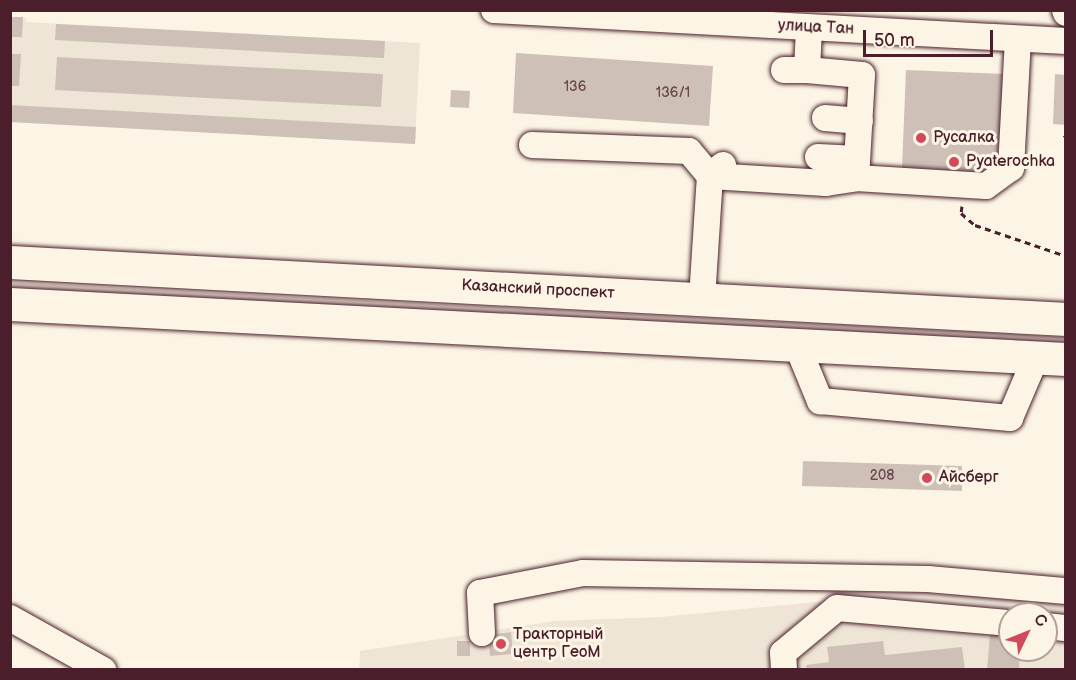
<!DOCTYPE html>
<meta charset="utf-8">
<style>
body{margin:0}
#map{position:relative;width:1076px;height:680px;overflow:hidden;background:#fcf5e5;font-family:"Balsamiq Sans",sans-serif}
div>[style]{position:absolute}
.built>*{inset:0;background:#eee5d7}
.green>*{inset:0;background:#e2d5ca}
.building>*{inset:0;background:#cfc0b7}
.path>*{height:3px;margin-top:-1.5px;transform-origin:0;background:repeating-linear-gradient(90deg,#4a1f2b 0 6px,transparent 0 10.5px)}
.roads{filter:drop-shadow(0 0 2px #4a1f2b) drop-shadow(0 0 2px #4a1f2b)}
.minor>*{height:26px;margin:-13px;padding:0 13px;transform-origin:13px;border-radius:13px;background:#fcf5e5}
.major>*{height:33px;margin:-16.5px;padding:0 16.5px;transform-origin:16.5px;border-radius:16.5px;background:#fcf5e5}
.dots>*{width:16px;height:16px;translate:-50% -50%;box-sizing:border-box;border:3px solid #fcf5e5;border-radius:50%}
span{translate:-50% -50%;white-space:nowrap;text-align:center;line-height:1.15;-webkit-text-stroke:6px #fcf5e5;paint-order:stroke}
.number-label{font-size:14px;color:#6b474e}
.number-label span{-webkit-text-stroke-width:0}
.street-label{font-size:16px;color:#4a1f2b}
.poi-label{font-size:16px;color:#4a1f2b}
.left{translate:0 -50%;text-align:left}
.frame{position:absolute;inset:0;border:12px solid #4a1f2b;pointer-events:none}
.north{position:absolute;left:998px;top:602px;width:60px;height:60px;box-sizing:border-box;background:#fcf5e5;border:2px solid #b59f9b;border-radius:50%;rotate:47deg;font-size:16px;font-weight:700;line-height:24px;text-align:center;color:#4a1f2b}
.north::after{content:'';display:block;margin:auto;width:21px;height:27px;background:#d1495b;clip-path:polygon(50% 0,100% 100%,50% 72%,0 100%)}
.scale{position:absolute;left:863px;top:30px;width:130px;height:27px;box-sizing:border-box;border:3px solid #4a1f2b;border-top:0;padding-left:8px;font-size:18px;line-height:21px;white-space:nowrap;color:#4a1f2b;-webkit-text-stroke:4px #fcf5e5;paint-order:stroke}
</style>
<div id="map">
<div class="built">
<i style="clip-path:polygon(10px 17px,26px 18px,26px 22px,420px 43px,415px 144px,11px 122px)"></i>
<i style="clip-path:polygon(evenodd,928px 591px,1065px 603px,1065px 669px,359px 670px,360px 651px,555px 621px,661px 617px,928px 591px,1010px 614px,1046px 614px,1046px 650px,1010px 650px,1010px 614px)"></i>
</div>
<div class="green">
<i style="clip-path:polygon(10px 282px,1065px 337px,1065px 347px,11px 292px)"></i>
</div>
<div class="building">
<i style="clip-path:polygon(10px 17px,23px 17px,22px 37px,10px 37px)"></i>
<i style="clip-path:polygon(56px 24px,385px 41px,384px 58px,55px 40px)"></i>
<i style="clip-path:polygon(516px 53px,713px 66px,709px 126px,513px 113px)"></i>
<i style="clip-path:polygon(10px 54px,21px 54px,19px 86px,10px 86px)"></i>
<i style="clip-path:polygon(57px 57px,383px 74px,381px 107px,55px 90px)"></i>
<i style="clip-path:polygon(906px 70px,1004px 74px,999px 173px,902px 168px)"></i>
<i style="clip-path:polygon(1055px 74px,1066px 75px,1066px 125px,1053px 124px)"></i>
<i style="clip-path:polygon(451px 90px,470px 91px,469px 108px,450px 107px)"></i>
<i style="clip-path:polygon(10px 105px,416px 127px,415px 144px,10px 122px)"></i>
<i style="clip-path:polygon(803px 461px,962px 466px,962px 491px,802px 486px)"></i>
<i style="clip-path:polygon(511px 632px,513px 654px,490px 656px,488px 635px)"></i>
<i style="clip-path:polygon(990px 634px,1010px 636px,1010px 650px,1020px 650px,1019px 670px,987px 670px)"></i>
<i style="clip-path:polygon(457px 641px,470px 641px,470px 656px,457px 656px)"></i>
<i style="clip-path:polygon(883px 641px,885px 655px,962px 647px,965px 670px,807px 670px,806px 665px,829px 662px,827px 647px)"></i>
</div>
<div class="path">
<i style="left:1064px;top:135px;width:3px;rotate:45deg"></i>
<i style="left:962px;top:206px;width:7px;rotate:98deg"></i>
<i style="left:961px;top:213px;width:18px;rotate:41deg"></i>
<i style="left:975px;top:225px;width:96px;rotate:18.8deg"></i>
</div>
<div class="roads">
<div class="minor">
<i style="left:494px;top:10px;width:573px;rotate:3.1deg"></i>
<i style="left:1065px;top:10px;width:3px;rotate:72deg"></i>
<i style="left:809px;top:28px;width:42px;rotate:92.7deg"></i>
<i style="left:807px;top:70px;width:55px;rotate:5.2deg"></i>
<i style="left:862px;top:75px;width:103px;rotate:93.3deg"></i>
<i style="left:856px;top:178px;width:130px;rotate:3.5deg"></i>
<i style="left:986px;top:186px;width:31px;rotate:-36deg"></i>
<i style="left:1011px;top:168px;width:129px;rotate:-86.9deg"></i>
<i style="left:784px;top:70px;width:23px"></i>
<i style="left:825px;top:118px;width:35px;rotate:5deg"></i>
<i style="left:532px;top:145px;width:157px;rotate:2.2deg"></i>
<i style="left:689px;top:151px;width:33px;rotate:50deg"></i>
<i style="left:710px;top:176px;width:17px;rotate:-40deg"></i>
<i style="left:818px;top:157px;width:39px;rotate:3deg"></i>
<i style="left:702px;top:299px;width:123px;rotate:-86.3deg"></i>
<i style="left:710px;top:176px;width:116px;rotate:3.5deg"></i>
<i style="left:826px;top:183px;width:30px;rotate:-9deg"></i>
<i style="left:797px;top:345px;width:61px;rotate:67.7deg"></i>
<i style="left:820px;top:401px;width:191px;rotate:5.1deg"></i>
<i style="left:1010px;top:418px;width:66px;rotate:-66.9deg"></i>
<i style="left:10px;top:618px;width:107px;rotate:29.2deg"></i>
<i style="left:1046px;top:626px;width:20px;rotate:6deg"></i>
<i style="left:482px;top:633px;width:40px;rotate:-92.9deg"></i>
<i style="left:480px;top:593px;width:105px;rotate:-11deg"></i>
<i style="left:583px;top:573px;width:345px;rotate:1deg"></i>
<i style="left:928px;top:579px;width:139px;rotate:5deg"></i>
<i style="left:784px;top:670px;width:17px;rotate:-93deg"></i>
<i style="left:783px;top:653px;width:70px;rotate:-39.8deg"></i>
<i style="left:837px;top:608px;width:174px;rotate:5deg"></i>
</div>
<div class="major">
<i style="left:10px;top:262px;width:1058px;rotate:3.09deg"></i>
<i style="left:10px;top:304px;width:1057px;rotate:2.98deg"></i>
</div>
</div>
<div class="dots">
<i style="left:921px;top:138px;background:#d1495b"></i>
<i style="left:954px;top:162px;background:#d1495b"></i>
<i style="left:927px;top:478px;background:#d1495b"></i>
<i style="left:501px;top:644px;background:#d1495b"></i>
</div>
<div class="number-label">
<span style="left:575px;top:87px">136</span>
<span style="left:673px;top:93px">136/1</span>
<span style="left:882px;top:476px">208</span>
</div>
<div class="street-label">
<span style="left:816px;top:28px;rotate:3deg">улица Тан</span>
<span style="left:538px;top:290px;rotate:3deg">Казанский проспект</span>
</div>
<div class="poi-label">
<span class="left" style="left:933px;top:138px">Русалка</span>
<span class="left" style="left:966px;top:162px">Pyaterochka</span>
<span class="left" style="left:939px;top:478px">Айсберг</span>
<span class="left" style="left:513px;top:644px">Тракторный<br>центр ГеоМ</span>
</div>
<div class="frame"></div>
<div class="north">С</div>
<div class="scale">50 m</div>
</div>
